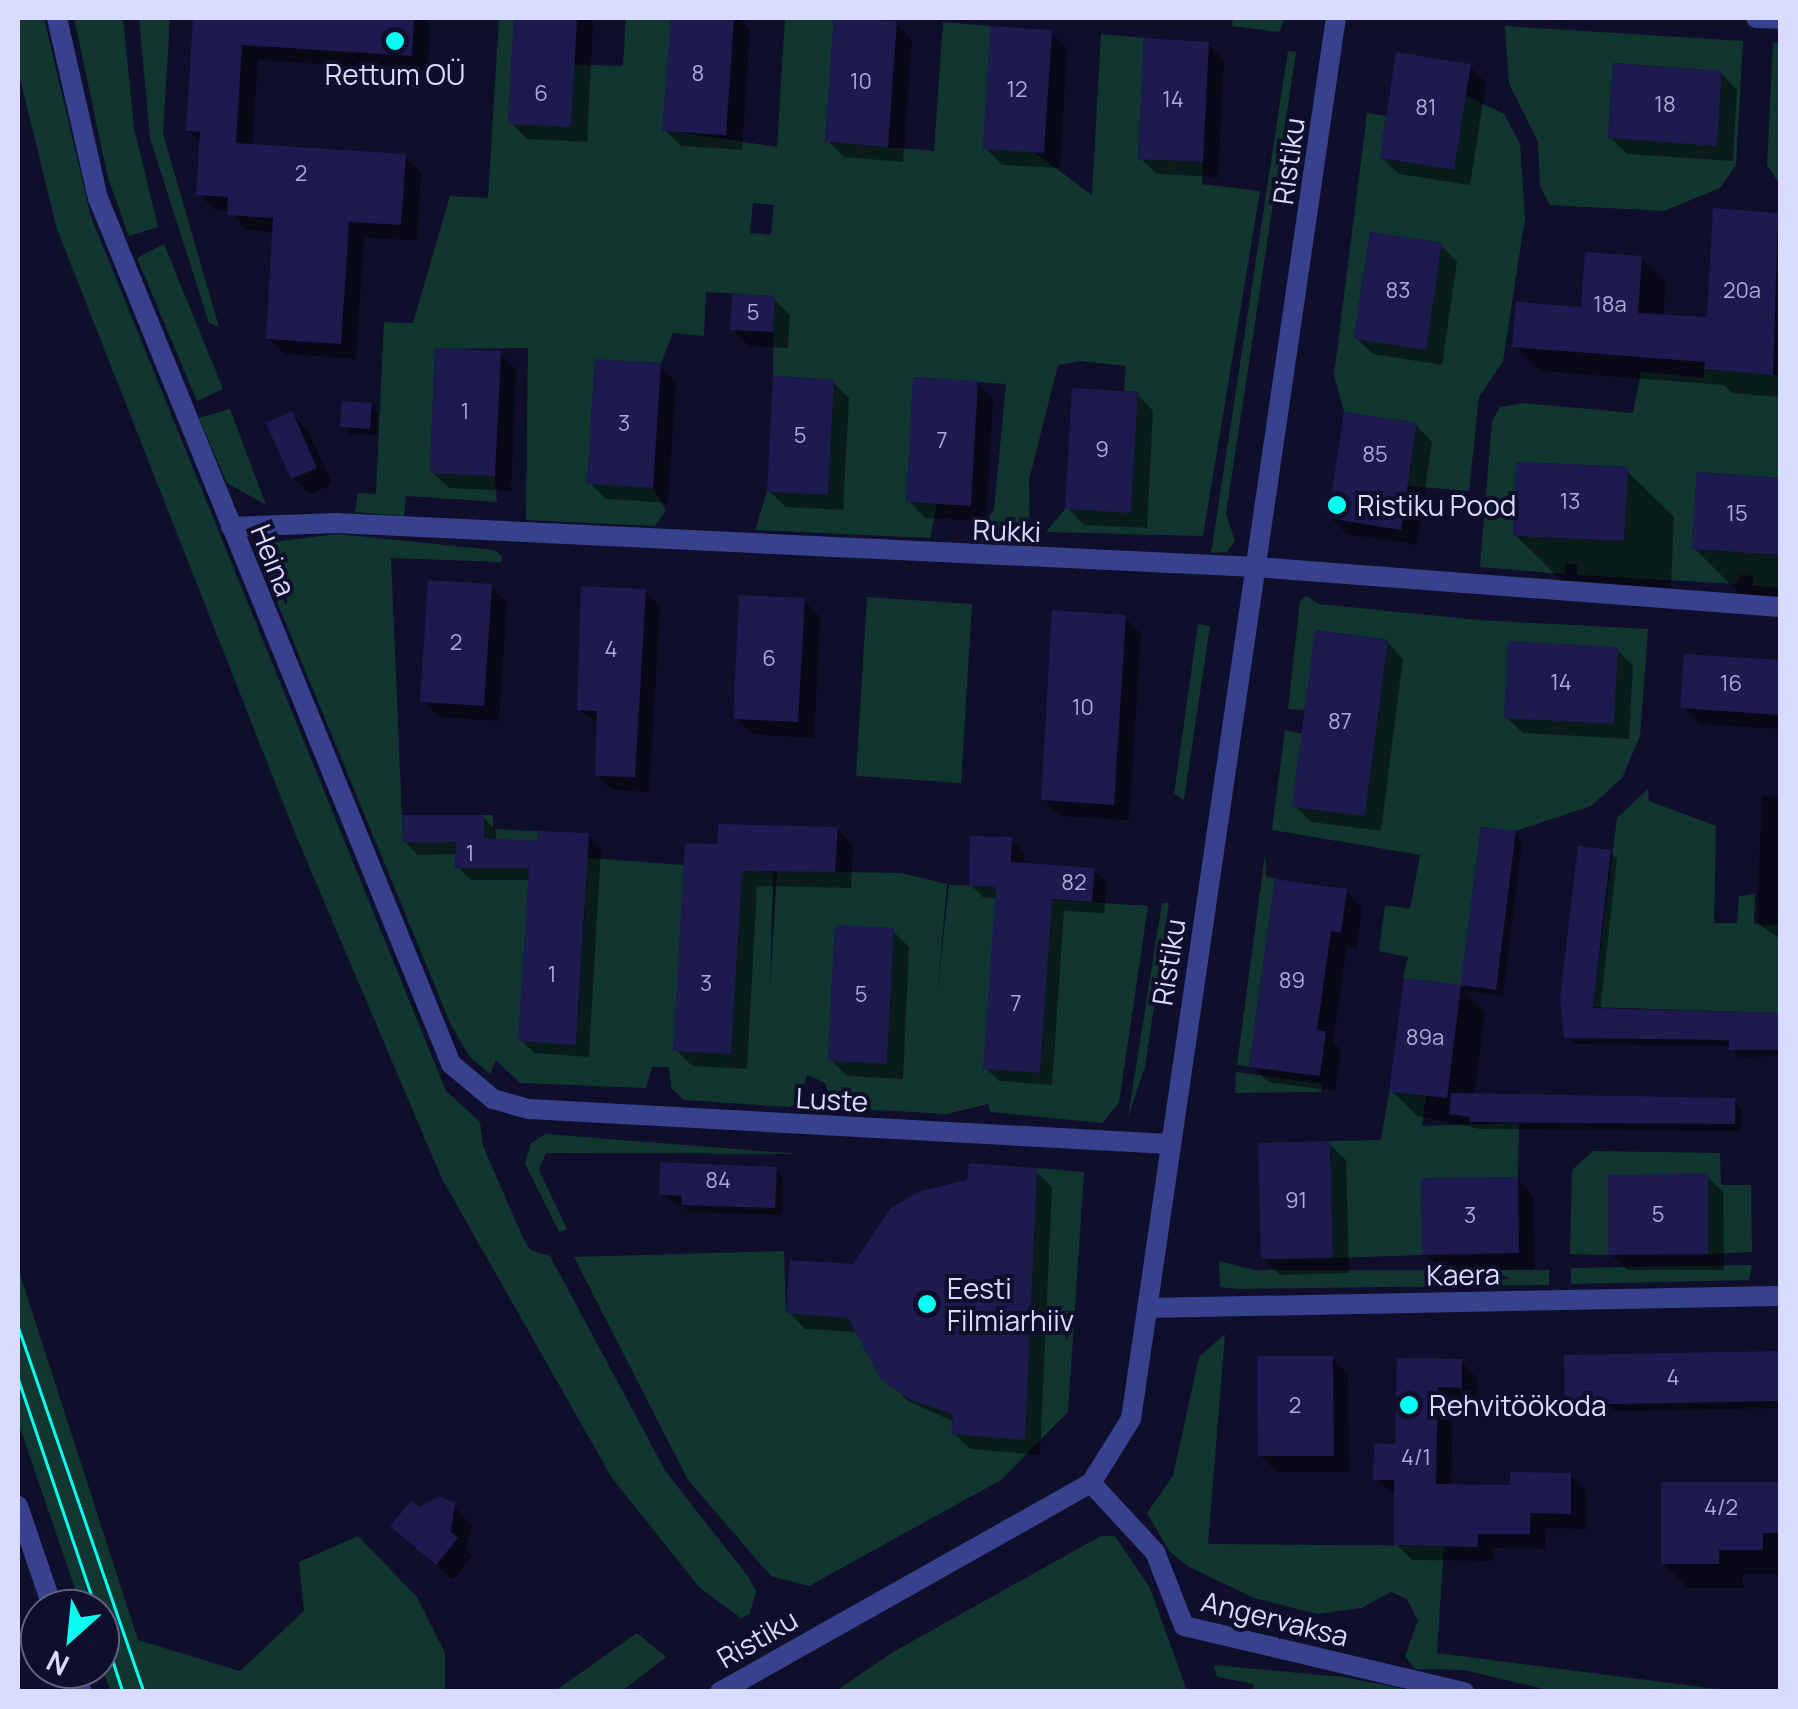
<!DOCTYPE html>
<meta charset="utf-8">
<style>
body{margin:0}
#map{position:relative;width:1798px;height:1709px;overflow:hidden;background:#0f0f2b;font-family:Manrope,sans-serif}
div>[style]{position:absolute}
.green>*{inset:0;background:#11362f}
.shadow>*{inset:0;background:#0007}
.building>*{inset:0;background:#1c1a4e}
.minor>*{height:20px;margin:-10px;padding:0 10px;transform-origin:10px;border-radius:10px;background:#37418d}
.tertiary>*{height:20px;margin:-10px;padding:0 10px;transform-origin:10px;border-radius:10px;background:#37418d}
.tram>*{height:2.5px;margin:-1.25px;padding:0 1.25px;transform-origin:1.25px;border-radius:1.25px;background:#05fff0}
.dots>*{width:28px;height:28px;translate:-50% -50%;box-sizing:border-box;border:5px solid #0f0f2b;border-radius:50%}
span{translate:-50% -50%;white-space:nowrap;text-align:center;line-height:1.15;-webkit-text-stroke:8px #0f0f2b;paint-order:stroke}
.number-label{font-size:22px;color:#aaabd3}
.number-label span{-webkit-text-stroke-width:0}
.poi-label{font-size:28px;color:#d9dbff}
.left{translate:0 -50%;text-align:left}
.street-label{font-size:28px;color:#d9dbff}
.frame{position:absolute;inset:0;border:20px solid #d9dbff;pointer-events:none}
.north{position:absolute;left:20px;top:1589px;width:100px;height:100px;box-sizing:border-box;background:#0f0f2b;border:2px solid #606180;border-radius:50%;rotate:207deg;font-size:28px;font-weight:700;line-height:40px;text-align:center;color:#d9dbff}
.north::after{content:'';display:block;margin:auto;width:35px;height:45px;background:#05fff0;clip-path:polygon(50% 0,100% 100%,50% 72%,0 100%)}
</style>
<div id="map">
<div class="green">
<i style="clip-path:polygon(18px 18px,44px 18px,91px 217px,446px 1091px,480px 1122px,483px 1146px,523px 1238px,530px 1250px,550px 1256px,666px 1472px,747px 1575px,756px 1591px,750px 1614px,741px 1618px,700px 1588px,612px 1478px,442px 1179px,295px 833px,57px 229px,18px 71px)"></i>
<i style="clip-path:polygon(74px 18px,123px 18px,134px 128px,158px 227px,129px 236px,108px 178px)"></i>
<i style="clip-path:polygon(139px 18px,170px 18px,163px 134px,219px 327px,209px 323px,150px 138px)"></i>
<i style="clip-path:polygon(evenodd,499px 18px,514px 18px,508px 123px,574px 65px,623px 66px,626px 18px,671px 18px,663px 130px,777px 147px,785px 18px,834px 18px,825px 142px,934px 151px,943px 22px,990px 26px,1034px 152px,1092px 195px,1101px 34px,1144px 38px,1138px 158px,1203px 162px,1202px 184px,1260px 191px,1203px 536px,1046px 532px,1065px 509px,1131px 512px,1138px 392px,1124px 391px,1126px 366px,1080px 361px,1058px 365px,1029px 480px,1030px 544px,981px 542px,981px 528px,994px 510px,1006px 384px,914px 377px,906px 502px,937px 504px,930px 538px,755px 530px,767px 492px,828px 495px,834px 380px,773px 376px,774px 296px,706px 292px,704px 336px,673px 333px,661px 363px,595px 360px,587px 483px,653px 488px,666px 511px,655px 526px,526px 520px,528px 348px,435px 349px,430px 472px,495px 476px,497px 502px,406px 496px,404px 516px,355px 512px,358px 493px,376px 494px,384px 322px,413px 323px,450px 196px,488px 198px,499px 18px,753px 203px,774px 205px,771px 235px,750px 233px,753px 203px)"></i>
<i style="clip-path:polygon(1233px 18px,1285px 18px,1279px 32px,1232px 26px)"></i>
<i style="clip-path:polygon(evenodd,1505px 26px,1743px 41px,1736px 165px,1720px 188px,1664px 211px,1550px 205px,1540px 186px,1538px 142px,1509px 83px,1505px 26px,1613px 63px,1722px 71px,1717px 145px,1608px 138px,1613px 63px)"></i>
<i style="clip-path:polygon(1773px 43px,1780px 43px,1780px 185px,1767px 165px)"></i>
<i style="clip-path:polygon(1288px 51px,1296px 52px,1226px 514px,1235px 541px,1227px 552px,1211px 553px)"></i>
<i style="clip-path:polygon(evenodd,1466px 96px,1504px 114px,1520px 144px,1525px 218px,1503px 361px,1479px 397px,1469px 491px,1408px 486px,1417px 423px,1344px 412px,1334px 375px,1367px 113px,1386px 116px,1380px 158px,1453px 170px,1466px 96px,1370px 232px,1442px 243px,1425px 349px,1354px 338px,1370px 232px)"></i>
<i style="clip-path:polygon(164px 244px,223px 389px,197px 401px,137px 258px)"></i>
<i style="clip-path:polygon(evenodd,1704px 369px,1780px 375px,1780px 478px,1697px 472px,1692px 549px,1780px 555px,1780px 587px,1753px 586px,1753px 576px,1740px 575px,1737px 584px,1578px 575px,1577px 565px,1565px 564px,1565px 574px,1480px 567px,1492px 421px,1500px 407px,1524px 403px,1633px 413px,1641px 372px,1703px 378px,1704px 369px,1517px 462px,1627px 467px,1624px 541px,1513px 536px,1517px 462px)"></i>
<i style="clip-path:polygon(230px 409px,266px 505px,227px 483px,199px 418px)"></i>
<i style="clip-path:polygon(evenodd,337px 534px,494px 550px,502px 556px,501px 562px,391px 558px,403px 842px,484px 837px,484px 815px,493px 815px,493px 829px,538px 831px,537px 854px,773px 872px,770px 989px,777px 871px,901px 873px,947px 884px,937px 998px,949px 885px,1038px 888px,1038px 899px,1148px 906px,1119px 1103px,1102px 1123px,990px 1112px,988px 1104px,947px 1114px,842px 1108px,828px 1103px,826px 1083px,807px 1075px,799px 1102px,789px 1107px,684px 1100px,671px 1088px,669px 1067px,652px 1067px,646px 1088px,520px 1083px,496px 1060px,490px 1074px,470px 1057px,451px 1025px,268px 580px,273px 542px,337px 534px,456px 839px,485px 840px,484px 868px,455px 868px,456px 839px,337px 534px,527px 905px,585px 908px,576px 1044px,519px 1041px,527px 905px,337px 534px,835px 926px,894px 928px,887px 1063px,828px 1060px,835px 926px,337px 534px,993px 935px,1048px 939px,1040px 1073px,984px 1069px,993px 935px)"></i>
<i style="clip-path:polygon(1306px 596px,1319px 604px,1479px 620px,1648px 629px,1640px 736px,1622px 778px,1591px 806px,1516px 831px,1481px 827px,1461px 985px,1403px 978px,1408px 957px,1379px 951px,1385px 905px,1410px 909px,1420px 855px,1272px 830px,1285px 730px,1302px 734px,1293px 806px,1365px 816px,1388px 640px,1316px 630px,1305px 710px,1288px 709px,1300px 601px)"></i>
<i style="clip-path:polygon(867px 597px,972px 604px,961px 783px,856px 776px)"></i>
<i style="clip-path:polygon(1198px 624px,1210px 626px,1184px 800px,1174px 794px)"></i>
<i style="clip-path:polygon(1648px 789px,1649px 801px,1716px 826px,1714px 923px,1737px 923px,1739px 896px,1755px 894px,1754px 924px,1780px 925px,1780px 1013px,1593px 1007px,1617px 818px)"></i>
<i style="clip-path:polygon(1265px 854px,1266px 876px,1275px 879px,1249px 1067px,1237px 1065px)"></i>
<i style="clip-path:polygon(1162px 903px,1169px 903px,1145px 1067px,1128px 1117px)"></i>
<i style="clip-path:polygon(1236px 1072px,1322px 1084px,1321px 1092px,1235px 1093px)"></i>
<i style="clip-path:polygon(1389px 1092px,1426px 1096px,1422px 1126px,1519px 1123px,1518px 1177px,1421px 1179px,1422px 1255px,1333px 1258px,1330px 1141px,1381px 1140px)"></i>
<i style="clip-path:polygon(546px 1134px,799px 1154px,546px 1153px,539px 1170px,567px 1229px,559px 1232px,525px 1163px,531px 1143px)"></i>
<i style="clip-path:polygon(1593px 1151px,1720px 1153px,1721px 1185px,1751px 1185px,1752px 1252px,1708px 1254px,1708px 1175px,1608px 1255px,1570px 1254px,1572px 1170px)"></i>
<i style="clip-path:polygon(1037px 1168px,1084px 1172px,1068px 1412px,1001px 1480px,809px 1586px,771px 1576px,688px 1480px,574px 1257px,784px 1251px,786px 1313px,850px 1318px,880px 1378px,911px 1400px,953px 1411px,952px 1434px)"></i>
<i style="clip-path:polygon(1219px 1261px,1254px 1270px,1549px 1270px,1549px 1285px,1238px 1289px,1220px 1287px)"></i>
<i style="clip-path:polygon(1752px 1265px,1749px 1280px,1571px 1284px,1571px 1268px)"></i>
<i style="clip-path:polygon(18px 1268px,138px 1640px,240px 1671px,304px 1611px,299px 1562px,358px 1536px,417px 1597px,445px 1653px,445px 1691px,111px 1691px,100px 1664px,100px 1609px,82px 1609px,18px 1422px)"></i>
<i style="clip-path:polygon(1225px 1334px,1208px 1544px,1444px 1546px,1437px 1653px,1732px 1691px,1552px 1691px,1464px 1670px,1415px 1669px,1405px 1656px,1418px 1621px,1407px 1599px,1391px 1592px,1361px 1608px,1317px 1614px,1254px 1598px,1189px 1567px,1170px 1552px,1147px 1513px,1173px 1476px,1199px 1357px)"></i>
<i style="clip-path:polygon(1101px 1536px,1115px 1536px,1150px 1588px,1187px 1691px,836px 1691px,893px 1652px)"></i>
<i style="clip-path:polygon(637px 1633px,666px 1657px,622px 1691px,555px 1691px)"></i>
<i style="clip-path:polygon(1214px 1665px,1344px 1677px,1414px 1691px,1253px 1691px,1254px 1684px,1217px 1677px)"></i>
</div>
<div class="shadow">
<i style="clip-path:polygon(195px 18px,422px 18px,430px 25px,428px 71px,258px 60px,252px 147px,404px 156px,421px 172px,417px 240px,364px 238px,356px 359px,285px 354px,268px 338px,275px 232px,246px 230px,230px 211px,215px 210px,199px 194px,202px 144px,188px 130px)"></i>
<i style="clip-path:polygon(516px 18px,593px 21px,587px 142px,527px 139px,511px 123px)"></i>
<i style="clip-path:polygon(673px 18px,738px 18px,750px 29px,742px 150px,681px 146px,665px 130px)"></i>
<i style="clip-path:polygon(896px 23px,912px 40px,903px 162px,844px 157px,828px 141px)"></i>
<i style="clip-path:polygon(1051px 33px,1067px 49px,1060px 168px,1002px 165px,986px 148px)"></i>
<i style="clip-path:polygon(1208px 44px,1224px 60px,1218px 177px,1157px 174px,1140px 158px)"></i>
<i style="clip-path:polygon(1469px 66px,1486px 83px,1470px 185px,1399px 174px,1382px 158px)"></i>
<i style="clip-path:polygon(1721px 73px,1737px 90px,1733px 161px,1627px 154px,1610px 137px)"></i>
<i style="clip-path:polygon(1777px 215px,1780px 397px,1732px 393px,1724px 385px,1540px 371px,1515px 346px,1583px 310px,1641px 258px,1666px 283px,1663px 317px,1710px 320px)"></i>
<i style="clip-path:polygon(1441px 245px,1457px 262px,1442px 365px,1373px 354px,1356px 338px)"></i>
<i style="clip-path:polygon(774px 299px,790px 315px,788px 348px,749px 346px,733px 329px)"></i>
<i style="clip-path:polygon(500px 354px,516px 370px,511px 491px,449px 488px,432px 472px)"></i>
<i style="clip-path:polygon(659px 366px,676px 382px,668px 503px,606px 499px,590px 483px)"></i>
<i style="clip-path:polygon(833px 382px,849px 398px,843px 510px,786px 507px,769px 491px)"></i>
<i style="clip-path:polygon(977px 383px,993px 400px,986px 521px,925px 518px,909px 501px)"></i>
<i style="clip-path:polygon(1137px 394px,1153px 411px,1147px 528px,1084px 525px,1068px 508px)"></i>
<i style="clip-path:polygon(371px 405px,378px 413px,377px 435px,350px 434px,343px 426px)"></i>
<i style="clip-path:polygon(292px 414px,308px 431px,332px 484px,310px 494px,293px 478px)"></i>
<i style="clip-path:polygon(1416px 425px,1432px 442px,1417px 545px,1347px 534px,1330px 517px)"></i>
<i style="clip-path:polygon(1626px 470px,1674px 517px,1671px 588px,1563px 582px,1515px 535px)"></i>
<i style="clip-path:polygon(1699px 475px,1780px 481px,1780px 598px,1741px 595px,1694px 548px)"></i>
<i style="clip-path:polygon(490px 586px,507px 602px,499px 721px,439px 717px,423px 701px)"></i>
<i style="clip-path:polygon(645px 591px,660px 607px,649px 792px,612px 790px,597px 775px,599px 724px,579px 709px)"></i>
<i style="clip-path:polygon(804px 601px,820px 617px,814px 738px,752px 734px,735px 718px)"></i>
<i style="clip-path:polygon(1125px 618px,1141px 634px,1129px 820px,1060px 816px,1043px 799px)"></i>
<i style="clip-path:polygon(1387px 642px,1403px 659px,1381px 831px,1311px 822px,1295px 806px)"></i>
<i style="clip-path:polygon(1617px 650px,1633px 666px,1629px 739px,1523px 733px,1506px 717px)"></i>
<i style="clip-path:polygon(1686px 656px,1780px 663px,1780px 729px,1699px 724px,1683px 707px)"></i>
<i style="clip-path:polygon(1762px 796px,1780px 797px,1780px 939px,1757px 923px)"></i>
<i style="clip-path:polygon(483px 817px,496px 830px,496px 841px,540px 844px,588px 835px,601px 848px,589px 1057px,534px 1053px,521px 1040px,531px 880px,471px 880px,458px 867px,458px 854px,418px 855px,405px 842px)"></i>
<i style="clip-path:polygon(837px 829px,853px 846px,851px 888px,757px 886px,747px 1069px,692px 1066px,676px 1050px,719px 847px)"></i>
<i style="clip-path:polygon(1483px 830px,1514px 834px,1522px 841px,1503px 996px,1463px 990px,1485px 1012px,1474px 1096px,1734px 1100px,1741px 1108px,1742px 1131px,1480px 1129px,1417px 1116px,1392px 1091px,1406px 980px,1463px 988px)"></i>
<i style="clip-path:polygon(1011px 840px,1024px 852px,1023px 865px,1094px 870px,1107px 883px,1104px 913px,1064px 911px,1052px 1085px,999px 1081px,986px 1068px,998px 898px,984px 898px,971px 885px)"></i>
<i style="clip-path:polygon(1610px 852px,1617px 859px,1600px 1011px,1780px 1014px,1780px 1056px,1739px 1057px,1732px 1046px,1574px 1044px,1566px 1037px)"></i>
<i style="clip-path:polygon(1346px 891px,1362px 908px,1357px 948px,1347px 946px,1333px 1042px,1341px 1050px,1335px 1091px,1268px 1082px,1252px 1066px)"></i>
<i style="clip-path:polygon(893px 931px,909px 947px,903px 1079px,847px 1076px,831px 1060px)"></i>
<i style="clip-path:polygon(1329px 1144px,1346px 1160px,1349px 1273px,1280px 1275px,1263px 1258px)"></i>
<i style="clip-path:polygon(776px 1170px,783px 1177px,782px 1215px,692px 1212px,661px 1194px)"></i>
<i style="clip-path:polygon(1035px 1171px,1052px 1187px,1040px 1455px,970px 1449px,954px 1433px,954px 1422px,908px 1401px,891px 1383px,857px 1332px,805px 1329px,789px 1312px,970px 1182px)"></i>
<i style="clip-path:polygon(1707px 1176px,1723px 1192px,1724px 1270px,1627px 1270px,1611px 1254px)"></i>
<i style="clip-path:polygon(1517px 1179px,1533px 1196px,1535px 1269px,1441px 1271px,1425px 1254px)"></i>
<i style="clip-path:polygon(1780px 1354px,1780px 1408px,1575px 1412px,1568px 1404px,1567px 1358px)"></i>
<i style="clip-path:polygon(1332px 1358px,1348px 1375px,1349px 1472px,1277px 1472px,1260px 1455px)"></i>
<i style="clip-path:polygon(1399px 1361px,1461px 1362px,1477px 1378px,1477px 1403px,1453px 1402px,1451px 1487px,1513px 1488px,1570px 1475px,1586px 1491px,1586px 1529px,1545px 1528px,1545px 1549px,1493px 1548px,1493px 1561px,1412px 1560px,1396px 1544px,1397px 1495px,1375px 1479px,1398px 1447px)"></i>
<i style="clip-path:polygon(1780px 1484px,1780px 1574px,1743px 1574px,1743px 1588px,1688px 1588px,1663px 1563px,1663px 1485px)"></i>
<i style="clip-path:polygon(448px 1500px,472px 1526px,466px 1550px,473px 1556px,453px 1580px,410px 1542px,419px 1510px)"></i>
</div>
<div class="building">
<i style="clip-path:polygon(193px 18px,414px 18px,412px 56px,242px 45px,236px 143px,406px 154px,401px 225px,349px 222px,341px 344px,266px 339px,273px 218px,227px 215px,228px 197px,196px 195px,200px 132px,186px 131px)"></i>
<i style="clip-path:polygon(514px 18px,577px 18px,571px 127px,508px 124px)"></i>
<i style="clip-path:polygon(671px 18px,734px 18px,726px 135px,662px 131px)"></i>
<i style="clip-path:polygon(834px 18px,897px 21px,888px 147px,825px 142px)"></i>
<i style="clip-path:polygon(990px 26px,1052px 30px,1044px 153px,983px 149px)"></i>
<i style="clip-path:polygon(1144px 38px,1209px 42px,1203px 162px,1138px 159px)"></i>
<i style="clip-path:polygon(1396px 52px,1471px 64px,1454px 170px,1380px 158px)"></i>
<i style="clip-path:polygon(1613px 63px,1722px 71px,1717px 146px,1608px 138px)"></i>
<i style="clip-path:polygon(1713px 208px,1778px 213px,1773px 375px,1704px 369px,1705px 362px,1512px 347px,1516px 302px,1581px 307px,1585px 252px,1642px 256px,1638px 313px,1707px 317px)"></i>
<i style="clip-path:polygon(1370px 232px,1442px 243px,1426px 350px,1354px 339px)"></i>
<i style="clip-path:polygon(732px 294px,775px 296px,773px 332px,730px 330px)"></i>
<i style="clip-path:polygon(435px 348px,501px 351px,495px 476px,430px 473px)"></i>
<i style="clip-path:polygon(595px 359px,661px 363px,653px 488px,587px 484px)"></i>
<i style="clip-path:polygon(773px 376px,834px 380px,828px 495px,767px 492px)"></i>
<i style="clip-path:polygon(913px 377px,978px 381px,971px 506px,906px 502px)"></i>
<i style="clip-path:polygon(1072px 388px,1138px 392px,1131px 513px,1065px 509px)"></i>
<i style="clip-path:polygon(342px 401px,372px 403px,370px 429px,340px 427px)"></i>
<i style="clip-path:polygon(292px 411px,317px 468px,291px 479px,266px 423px)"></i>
<i style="clip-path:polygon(1344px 412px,1417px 423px,1401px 530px,1328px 518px)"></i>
<i style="clip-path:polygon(1516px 462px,1628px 467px,1624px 541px,1513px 536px)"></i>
<i style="clip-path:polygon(1697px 472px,1780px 478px,1780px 555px,1691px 549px)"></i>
<i style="clip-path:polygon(428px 580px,492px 584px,484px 706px,420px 702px)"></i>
<i style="clip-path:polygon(581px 586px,646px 589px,635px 777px,595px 776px,597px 711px,577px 710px)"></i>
<i style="clip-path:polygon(739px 595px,805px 598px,798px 722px,733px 719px)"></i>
<i style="clip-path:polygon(1052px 610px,1126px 615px,1114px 805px,1041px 800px)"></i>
<i style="clip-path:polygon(1315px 630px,1388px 640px,1365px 816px,1292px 807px)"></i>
<i style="clip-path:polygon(1508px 641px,1618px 647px,1614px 724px,1504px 718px)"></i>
<i style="clip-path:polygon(1684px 654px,1780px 660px,1780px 715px,1680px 708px)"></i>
<i style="clip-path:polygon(402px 815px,484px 815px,484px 838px,538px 841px,538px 831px,589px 833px,576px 1045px,518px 1041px,529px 868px,455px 868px,456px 842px,403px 843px)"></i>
<i style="clip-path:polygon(718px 824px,838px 827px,835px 872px,742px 871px,731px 1054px,673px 1051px,685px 843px,717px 844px)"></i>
<i style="clip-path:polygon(1481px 827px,1516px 831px,1496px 990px,1461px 985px)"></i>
<i style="clip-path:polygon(970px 836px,1012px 837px,1011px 862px,1095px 868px,1092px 902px,1052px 899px,1040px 1073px,983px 1069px,996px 887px,969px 886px)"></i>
<i style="clip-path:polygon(1578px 846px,1611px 850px,1593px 1008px,1780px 1013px,1780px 1050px,1729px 1050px,1729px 1040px,1564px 1038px,1560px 998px)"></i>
<i style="clip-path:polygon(1275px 879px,1347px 889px,1341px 933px,1331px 931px,1317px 1030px,1326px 1031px,1320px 1076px,1249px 1067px)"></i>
<i style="clip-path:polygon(835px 925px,894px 928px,887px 1064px,828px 1061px)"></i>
<i style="clip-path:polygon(1404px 978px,1461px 985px,1447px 1098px,1389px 1092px)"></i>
<i style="clip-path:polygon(1451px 1093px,1735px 1098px,1735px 1124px,1470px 1122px,1470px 1117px,1449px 1114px)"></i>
<i style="clip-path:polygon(1330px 1141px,1333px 1258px,1261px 1259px,1258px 1143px)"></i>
<i style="clip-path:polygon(660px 1162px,777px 1167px,775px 1208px,682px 1205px,682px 1196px,659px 1195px)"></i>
<i style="clip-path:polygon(969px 1163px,1037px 1168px,1025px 1440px,951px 1434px,953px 1414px,911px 1400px,880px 1378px,848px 1318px,786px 1313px,790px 1260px,853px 1264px,890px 1209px,918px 1192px,967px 1180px)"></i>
<i style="clip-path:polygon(1708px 1173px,1708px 1254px,1608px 1255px,1608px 1175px)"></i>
<i style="clip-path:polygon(1518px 1177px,1519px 1253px,1422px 1255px,1421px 1178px)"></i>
<i style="clip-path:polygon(1780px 1351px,1780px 1401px,1565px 1405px,1564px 1355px)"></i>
<i style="clip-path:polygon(1257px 1356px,1333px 1356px,1334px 1456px,1258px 1456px)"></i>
<i style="clip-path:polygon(1397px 1358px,1462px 1359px,1462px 1388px,1438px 1387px,1436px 1484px,1510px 1485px,1510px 1472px,1571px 1473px,1571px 1514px,1530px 1513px,1530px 1534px,1478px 1534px,1478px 1547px,1394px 1545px,1394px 1480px,1373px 1480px,1374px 1443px,1395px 1444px)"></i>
<i style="clip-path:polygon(1661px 1482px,1780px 1482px,1780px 1533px,1763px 1533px,1763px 1550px,1719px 1550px,1719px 1564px,1661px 1564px)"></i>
<i style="clip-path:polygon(439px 1496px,455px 1503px,451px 1532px,458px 1538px,436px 1565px,390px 1526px,412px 1500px,420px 1507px)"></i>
</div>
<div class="minor">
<i style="left:57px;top:18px;width:185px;rotate:77.2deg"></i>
<i style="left:98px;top:198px;width:935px;rotate:67.82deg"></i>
<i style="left:451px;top:1064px;width:55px;rotate:39.8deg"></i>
<i style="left:493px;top:1099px;width:37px;rotate:16deg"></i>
<i style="left:529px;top:1109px;width:641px;rotate:3.13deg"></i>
<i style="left:1756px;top:18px;width:24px;rotate:2deg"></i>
<i style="left:231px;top:527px;width:105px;rotate:-2.2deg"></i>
<i style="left:336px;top:523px;width:920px;rotate:2.74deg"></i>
<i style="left:1255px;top:567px;width:527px;rotate:4.36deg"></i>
<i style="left:1147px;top:1308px;width:633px;rotate:-1.09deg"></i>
<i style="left:1091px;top:1483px;width:94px;rotate:47.2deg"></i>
<i style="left:1155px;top:1552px;width:79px;rotate:68.6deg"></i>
<i style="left:1184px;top:1626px;width:288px;rotate:13.3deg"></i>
</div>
<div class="tertiary">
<i style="left:18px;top:1506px;width:109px;rotate:71.2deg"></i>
<i style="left:74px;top:1669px;width:24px;rotate:71deg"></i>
<i style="left:720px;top:1692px;width:426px;rotate:-29.4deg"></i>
<i style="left:1091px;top:1483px;width:75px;rotate:-58deg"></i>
<i style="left:1131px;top:1419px;width:1416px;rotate:-81.68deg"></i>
</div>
<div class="tram">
<i style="left:18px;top:1326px;width:387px;rotate:71deg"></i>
<i style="left:18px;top:1378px;width:244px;rotate:71.3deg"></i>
<i style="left:100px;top:1621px;width:75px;rotate:72.1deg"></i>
</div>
<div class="dots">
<i style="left:395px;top:41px;background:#05fff0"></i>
<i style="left:1337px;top:505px;background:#05fff0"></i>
<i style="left:927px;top:1304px;background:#05fff0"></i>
<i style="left:1409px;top:1405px;background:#05fff0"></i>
</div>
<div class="number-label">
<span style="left:698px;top:74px">8</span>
<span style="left:861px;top:82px">10</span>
<span style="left:1017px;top:90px">12</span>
<span style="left:541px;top:94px">6</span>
<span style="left:1173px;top:100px">14</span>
<span style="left:1665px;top:105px">18</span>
<span style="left:1426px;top:108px">81</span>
<span style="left:301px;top:174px">2</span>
<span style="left:1398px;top:291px">83</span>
<span style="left:1742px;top:291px">20a</span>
<span style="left:1610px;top:305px">18a</span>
<span style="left:753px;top:313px">5</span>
<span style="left:465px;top:412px">1</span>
<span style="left:624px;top:424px">3</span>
<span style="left:800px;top:436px">5</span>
<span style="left:942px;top:441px">7</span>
<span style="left:1102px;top:450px">9</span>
<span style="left:1375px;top:455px">85</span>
<span style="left:1570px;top:502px">13</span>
<span style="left:1737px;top:514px">15</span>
<span style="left:456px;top:643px">2</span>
<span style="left:611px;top:650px">4</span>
<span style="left:769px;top:659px">6</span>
<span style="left:1561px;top:683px">14</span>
<span style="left:1731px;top:684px">16</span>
<span style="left:1083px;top:708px">10</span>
<span style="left:1340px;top:722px">87</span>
<span style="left:470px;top:854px">1</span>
<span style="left:1074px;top:883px">82</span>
<span style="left:552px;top:975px">1</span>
<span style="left:1292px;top:981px">89</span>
<span style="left:706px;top:984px">3</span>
<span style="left:861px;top:995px">5</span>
<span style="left:1016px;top:1004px">7</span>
<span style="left:1425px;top:1038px">89a</span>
<span style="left:718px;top:1181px">84</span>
<span style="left:1296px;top:1201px">91</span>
<span style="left:1658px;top:1215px">5</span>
<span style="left:1470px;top:1216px">3</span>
<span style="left:1673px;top:1378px">4</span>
<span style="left:1295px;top:1406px">2</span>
<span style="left:1416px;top:1458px">4/1</span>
<span style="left:1721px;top:1508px">4/2</span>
</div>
<div class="poi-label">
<span style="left:395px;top:74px">Rettum OÜ</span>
<span class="left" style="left:1357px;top:505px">Ristiku Pood</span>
<span class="left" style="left:947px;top:1304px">Eesti<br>Filmiarhiiv</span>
<span class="left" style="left:1429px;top:1405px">Rehvitöökoda</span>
</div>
<div class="street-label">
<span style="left:1288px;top:161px;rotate:-82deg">Ristiku</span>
<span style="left:1007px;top:530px;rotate:2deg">Rukki</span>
<span style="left:274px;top:560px;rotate:68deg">Heina</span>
<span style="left:1168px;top:962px;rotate:-81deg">Ristiku</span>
<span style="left:832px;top:1099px;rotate:3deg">Luste</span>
<span style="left:1463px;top:1274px;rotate:-1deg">Kaera</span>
<span style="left:1275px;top:1618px;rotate:14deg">Angervaksa</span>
<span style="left:757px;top:1638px;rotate:-30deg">Ristiku</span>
</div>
<div class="frame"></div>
<div class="north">N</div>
</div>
